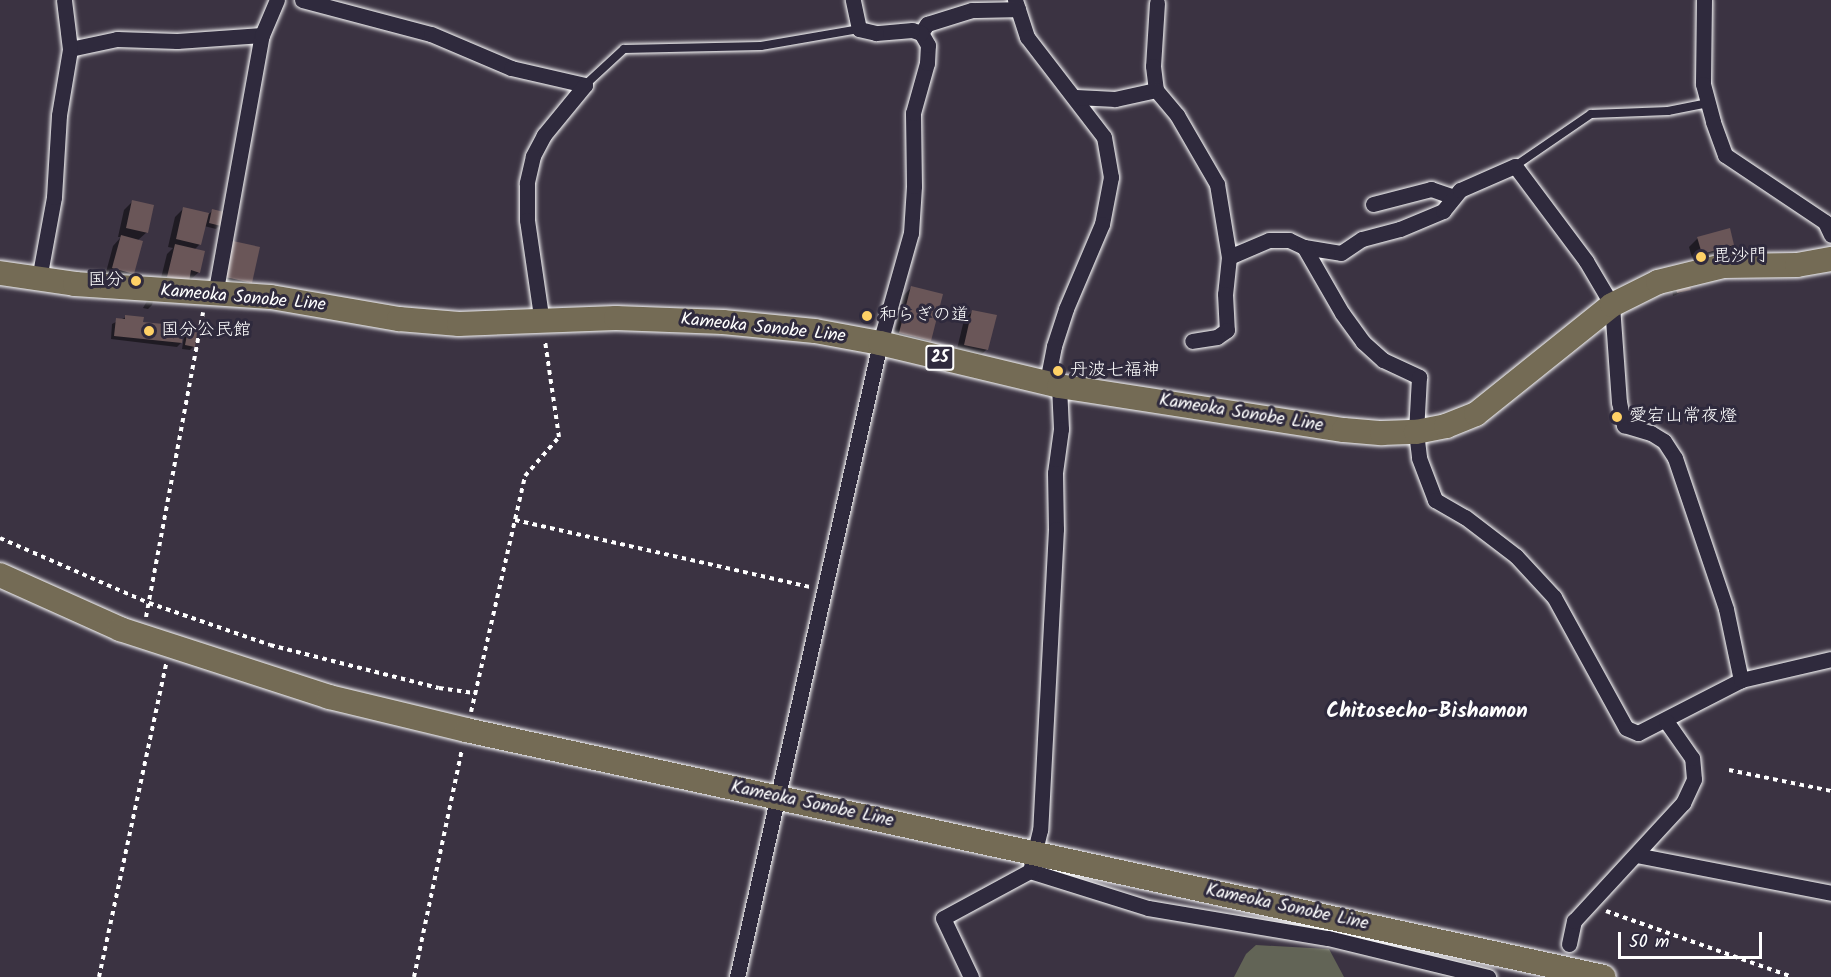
<!DOCTYPE html>
<meta charset="utf-8">
<style>
body{margin:0}
#map{position:relative;width:1831px;height:977px;overflow:hidden;background:#3b3342;font-family:Kalam,"Klee One",sans-serif}
div>[style]{position:absolute}
.green>*{inset:0;background:#626456}
.shadow>*{inset:0;background:#0007}
.building>*{inset:0;background:#6a5658}
.path>*{height:4px;margin-top:-2px;transform-origin:0;background:repeating-linear-gradient(90deg,#fff 0 4.5px,transparent 0 9px)}
.roads{filter:drop-shadow(0 0 2px #fff) drop-shadow(0 0 2px #fff)}
.lane>*{height:8px;margin:-4px;padding:0 4px;transform-origin:4px;border-radius:4px;background:#2f2a3d}
.street>*{height:15px;margin:-7.5px;padding:0 7.5px;transform-origin:7.5px;border-radius:7.5px;background:#2f2a3d}
.primary>*{height:24px;margin:-12px;padding:0 12px;transform-origin:12px;border-radius:12px;background:#746b55}
.dots>*{width:16px;height:16px;translate:-50% -50%;box-sizing:border-box;border:3px solid #2f2a3d;border-radius:50%}
span{translate:-50% -50%;white-space:nowrap;text-align:center;line-height:1.15;-webkit-text-stroke:6px #2f2a3d;paint-order:stroke}
.shield-label span{padding:2px 4px;background:#2f2a3d;border:2px solid;border-radius:4px;-webkit-text-stroke-width:0}
.shield-label{font-size:16px;color:#fff;font-weight:700}
.poi-label{font-size:18px;color:#fff}
.left{translate:0 -50%;text-align:left}
.right{translate:-100% -50%;text-align:right}
.street-label{font-size:18px;color:#fff}
.quarter-label{font-size:21px;color:#fff;font-weight:700}
.scale{position:absolute;left:1618px;top:932px;width:144px;height:27px;box-sizing:border-box;border:3px solid #fff;border-top:0;padding-left:8px;font-size:18px;line-height:21px;white-space:nowrap;color:#fff;-webkit-text-stroke:4px #2f2a3d;paint-order:stroke}
</style>
<div id="map">
<div class="green">
<i style="clip-path:polygon(1256px 945px,1329px 949px,1344px 977px,1234px 977px,1246px 954px)"></i>
</div>
<div class="shadow">
<i style="clip-path:polygon(132px 202px,147px 232px,137px 241px,133px 273px,124px 281px,105px 276px,113px 246px,121px 237px,118px 237px,124px 210px)"></i>
<i style="clip-path:polygon(184px 208px,209px 214px,212px 211px,220px 225px,216px 229px,204px 226px,200px 244px,194px 250px,199px 272px,190px 280px,159px 286px,167px 254px,173px 248px,168px 247px,175px 217px)"></i>
<i style="clip-path:polygon(1698px 238px,1733px 245px,1724px 253px,1693px 261px,1689px 247px)"></i>
<i style="clip-path:polygon(233px 243px,250px 282px,242px 291px,218px 285px,225px 252px)"></i>
<i style="clip-path:polygon(911px 288px,930px 340px,921px 348px,892px 341px,903px 296px)"></i>
<i style="clip-path:polygon(1672px 289px,1689px 289px,1673px 296px)"></i>
<i style="clip-path:polygon(147px 301px,153px 301px,152px 305px,148px 309px,143px 308px)"></i>
<i style="clip-path:polygon(973px 311px,987px 349px,978px 358px,956px 353px,964px 320px)"></i>
<i style="clip-path:polygon(126px 317px,142px 323px,182px 342px,177px 347px,111px 339px,112px 324px)"></i>
<i style="clip-path:polygon(189px 326px,194px 346px,190px 350px,182px 349px,185px 330px)"></i>
</div>
<div class="building">
<i style="clip-path:polygon(132px 200px,154px 205px,148px 233px,126px 228px)"></i>
<i style="clip-path:polygon(183px 207px,209px 213px,201px 245px,176px 239px)"></i>
<i style="clip-path:polygon(212px 209px,224px 212px,221px 226px,209px 223px)"></i>
<i style="clip-path:polygon(1730px 228px,1734px 245px,1702px 254px,1697px 237px)"></i>
<i style="clip-path:polygon(121px 235px,143px 241px,134px 274px,112px 268px)"></i>
<i style="clip-path:polygon(233px 241px,260px 247px,252px 283px,225px 277px)"></i>
<i style="clip-path:polygon(175px 244px,205px 251px,200px 273px,191px 270px,189px 282px,167px 277px)"></i>
<i style="clip-path:polygon(1689px 281px,1691px 290px,1677px 293px,1675px 284px)"></i>
<i style="clip-path:polygon(911px 286px,943px 294px,931px 341px,899px 333px)"></i>
<i style="clip-path:polygon(972px 310px,997px 315px,988px 350px,964px 345px)"></i>
<i style="clip-path:polygon(125px 315px,144px 317px,143px 322px,184px 326px,182px 343px,114px 336px,116px 318px,125px 319px)"></i>
<i style="clip-path:polygon(189px 325px,198px 326px,195px 347px,185px 345px)"></i>
</div>
<div class="path">
<i style="left:515px;top:520px;width:303px;rotate:12.8deg"></i>
<i style="left:0;top:538px;width:163px;rotate:23.6deg"></i>
<i style="left:149px;top:603px;width:128px;rotate:19.1deg"></i>
<i style="left:270px;top:645px;width:174px;rotate:14.3deg"></i>
<i style="left:439px;top:688px;width:37px;rotate:8deg"></i>
<i style="left:146px;top:617px;width:310px;rotate:-79.4deg"></i>
<i style="left:471px;top:712px;width:242px;rotate:-77.1deg"></i>
<i style="left:525px;top:476px;width:52px;rotate:-48.9deg"></i>
<i style="left:559px;top:437px;width:97px;rotate:-98.3deg"></i>
<i style="left:1729px;top:770px;width:104px;rotate:11.6deg"></i>
<i style="left:1606px;top:911px;width:197px;rotate:19.5deg"></i>
<i style="left:99px;top:977px;width:320px;rotate:-77.9deg"></i>
<i style="left:414px;top:977px;width:233px;rotate:-78.1deg"></i>
</div>
<div class="roads">
<div class="lane">
<i style="left:585px;top:85px;width:53px;rotate:-42.7deg"></i>
<i style="left:624px;top:49px;width:137px;rotate:-1.3deg"></i>
<i style="left:761px;top:46px;width:99px;rotate:-9.8deg"></i>
<i style="left:1515px;top:166px;width:92px;rotate:-34.4deg"></i>
<i style="left:1591px;top:114px;width:77px;rotate:-2.2deg"></i>
<i style="left:1668px;top:111px;width:41px;rotate:-11.3deg"></i>
</div>
<div class="street">
<i style="left:302px;top:0;width:133px;rotate:14.8deg"></i>
<i style="left:431px;top:34px;width:87px;rotate:23deg"></i>
<i style="left:511px;top:68px;width:76px;rotate:12.9deg"></i>
<i style="left:585px;top:85px;width:65px;rotate:129.4deg"></i>
<i style="left:544px;top:135px;width:24px;rotate:118deg"></i>
<i style="left:533px;top:156px;width:28px;rotate:103deg"></i>
<i style="left:527px;top:183px;width:37px;rotate:90deg"></i>
<i style="left:527px;top:220px;width:104px;rotate:81.7deg"></i>
<i style="left:1015px;top:0;width:39px;rotate:72deg"></i>
<i style="left:1027px;top:37px;width:126px;rotate:52.4deg"></i>
<i style="left:1104px;top:137px;width:41px;rotate:80.1deg"></i>
<i style="left:1111px;top:177px;width:48px;rotate:100.8deg"></i>
<i style="left:1102px;top:224px;width:92px;rotate:113deg"></i>
<i style="left:1066px;top:309px;width:39px;rotate:108deg"></i>
<i style="left:1054px;top:346px;width:38px;rotate:101deg"></i>
<i style="left:1704px;top:0;width:84px;rotate:90.7deg"></i>
<i style="left:1703px;top:84px;width:39px;rotate:75deg"></i>
<i style="left:1713px;top:122px;width:35px;rotate:70deg"></i>
<i style="left:1725px;top:155px;width:120px;rotate:33.8deg"></i>
<i style="left:1825px;top:222px;width:14px;rotate:65deg"></i>
<i style="left:1157px;top:3px;width:63px;rotate:93.6deg"></i>
<i style="left:1153px;top:66px;width:24px;rotate:83deg"></i>
<i style="left:1156px;top:90px;width:33px;rotate:50deg"></i>
<i style="left:1177px;top:115px;width:80px;rotate:59.9deg"></i>
<i style="left:1217px;top:184px;width:74px;rotate:80.7deg"></i>
<i style="left:1229px;top:257px;width:37px;rotate:96deg"></i>
<i style="left:1225px;top:294px;width:36px;rotate:87deg"></i>
<i style="left:1227px;top:330px;width:12px;rotate:145deg"></i>
<i style="left:1217px;top:337px;width:25px;rotate:171deg"></i>
<i style="left:921px;top:33px;width:11px;rotate:-56deg"></i>
<i style="left:927px;top:24px;width:47px;rotate:-17.3deg"></i>
<i style="left:972px;top:10px;width:46px;rotate:-1.2deg"></i>
<i style="left:70px;top:49px;width:48px;rotate:-12deg"></i>
<i style="left:117px;top:39px;width:60px;rotate:1.9deg"></i>
<i style="left:177px;top:41px;width:85px;rotate:-4deg"></i>
<i style="left:1076px;top:97px;width:39px;rotate:3deg"></i>
<i style="left:1115px;top:99px;width:42px;rotate:-12.4deg"></i>
<i style="left:1373px;top:204px;width:60px;rotate:-14.5deg"></i>
<i style="left:1431px;top:189px;width:24px;rotate:19deg"></i>
<i style="left:1304px;top:247px;width:37px;rotate:9deg"></i>
<i style="left:1341px;top:253px;width:25px;rotate:-34deg"></i>
<i style="left:1362px;top:239px;width:39px;rotate:-15deg"></i>
<i style="left:1400px;top:229px;width:47px;rotate:-22.7deg"></i>
<i style="left:1443px;top:211px;width:27px;rotate:-51deg"></i>
<i style="left:1460px;top:190px;width:60px;rotate:-23.6deg"></i>
<i style="left:1515px;top:166px;width:119px;rotate:53.2deg"></i>
<i style="left:1586px;top:261px;width:51px;rotate:59.4deg"></i>
<i style="left:1612px;top:305px;width:97px;rotate:85.9deg"></i>
<i style="left:1619px;top:402px;width:24px;rotate:78deg"></i>
<i style="left:1624px;top:425px;width:28px;rotate:17deg"></i>
<i style="left:1651px;top:433px;width:15px;rotate:32deg"></i>
<i style="left:1664px;top:441px;width:20px;rotate:57deg"></i>
<i style="left:1675px;top:458px;width:159px;rotate:71.3deg"></i>
<i style="left:1726px;top:609px;width:73px;rotate:78.1deg"></i>
<i style="left:1229px;top:257px;width:43px;rotate:-23deg"></i>
<i style="left:1269px;top:240px;width:20px"></i>
<i style="left:1289px;top:240px;width:17px;rotate:25deg"></i>
<i style="left:1304px;top:247px;width:76px;rotate:60.1deg"></i>
<i style="left:1342px;top:313px;width:36px;rotate:54deg"></i>
<i style="left:1363px;top:342px;width:27px;rotate:42deg"></i>
<i style="left:1383px;top:360px;width:40px;rotate:25deg"></i>
<i style="left:1419px;top:377px;width:55px;rotate:93.1deg"></i>
<i style="left:1416px;top:432px;width:26px;rotate:83deg"></i>
<i style="left:1419px;top:458px;width:45px;rotate:69.1deg"></i>
<i style="left:1435px;top:500px;width:34px;rotate:30deg"></i>
<i style="left:1465px;top:517px;width:64px;rotate:37.4deg"></i>
<i style="left:1516px;top:556px;width:56px;rotate:47.2deg"></i>
<i style="left:1554px;top:597px;width:149px;rotate:61.2deg"></i>
<i style="left:1626px;top:728px;width:13px;rotate:23deg"></i>
<i style="left:1638px;top:733px;width:116px;rotate:-27.2deg"></i>
<i style="left:1741px;top:680px;width:92px;rotate:-13.1deg"></i>
<i style="left:39px;top:279px;width:83px;rotate:-79.6deg"></i>
<i style="left:54px;top:197px;width:82px;rotate:-86.5deg"></i>
<i style="left:59px;top:115px;width:67px;rotate:-80.5deg"></i>
<i style="left:70px;top:49px;width:49px;rotate:-97deg"></i>
<i style="left:215px;top:295px;width:264px;rotate:-79.8deg"></i>
<i style="left:262px;top:35px;width:38px;rotate:-67deg"></i>
<i style="left:1059px;top:386px;width:43px;rotate:87.3deg"></i>
<i style="left:1061px;top:429px;width:44px;rotate:97.8deg"></i>
<i style="left:1055px;top:473px;width:56px;rotate:89deg"></i>
<i style="left:1056px;top:529px;width:301px;rotate:93deg"></i>
<i style="left:1040px;top:830px;width:42px;rotate:103.7deg"></i>
<i style="left:1030px;top:871px;width:124px;rotate:17.4deg"></i>
<i style="left:1148px;top:908px;width:182px;rotate:9.5deg"></i>
<i style="left:1328px;top:938px;width:165px;rotate:13.7deg"></i>
<i style="left:1636px;top:855px;width:199px;rotate:11deg"></i>
<i style="left:1569px;top:944px;width:24px;rotate:-78deg"></i>
<i style="left:1574px;top:921px;width:161px;rotate:-47.3deg"></i>
<i style="left:1683px;top:803px;width:26px;rotate:-65deg"></i>
<i style="left:1694px;top:779px;width:21px;rotate:-95deg"></i>
<i style="left:1692px;top:758px;width:45px;rotate:-125.1deg"></i>
<i style="left:737px;top:977px;width:650px;rotate:-77.29deg"></i>
<i style="left:880px;top:343px;width:114px;rotate:-74.3deg"></i>
<i style="left:911px;top:233px;width:47px;rotate:-86.3deg"></i>
<i style="left:914px;top:186px;width:73px;rotate:-90.8deg"></i>
<i style="left:913px;top:113px;width:52px;rotate:-74.4deg"></i>
<i style="left:927px;top:63px;width:18px;rotate:-87deg"></i>
<i style="left:928px;top:45px;width:14px;rotate:-120deg"></i>
<i style="left:921px;top:33px;width:9px;rotate:-162deg"></i>
<i style="left:912px;top:30px;width:36px;rotate:175deg"></i>
<i style="left:876px;top:33px;width:17px;rotate:-167deg"></i>
<i style="left:859px;top:29px;width:30px;rotate:-102deg"></i>
<i style="left:971px;top:977px;width:65px;rotate:-115.4deg"></i>
<i style="left:943px;top:918px;width:99px;rotate:-28.4deg"></i>
</div>
<div class="primary">
<i style="left:0;top:273px;width:76px;rotate:8.3deg"></i>
<i style="left:75px;top:284px;width:196px;rotate:3.8deg"></i>
<i style="left:271px;top:297px;width:130px;rotate:9.8deg"></i>
<i style="left:399px;top:319px;width:60px;rotate:4.8deg"></i>
<i style="left:459px;top:324px;width:157px;rotate:-2.2deg"></i>
<i style="left:616px;top:318px;width:107px;rotate:2.1deg"></i>
<i style="left:723px;top:322px;width:92px;rotate:5.6deg"></i>
<i style="left:815px;top:331px;width:66px;rotate:10.5deg"></i>
<i style="left:880px;top:343px;width:184px;rotate:13.5deg"></i>
<i style="left:1059px;top:386px;width:288px;rotate:8.8deg"></i>
<i style="left:1344px;top:430px;width:38px;rotate:5deg"></i>
<i style="left:1382px;top:433px;width:34px;rotate:-2deg"></i>
<i style="left:1416px;top:432px;width:31px;rotate:-11deg"></i>
<i style="left:1446px;top:426px;width:32px;rotate:-22deg"></i>
<i style="left:1476px;top:414px;width:174px;rotate:-38.7deg"></i>
<i style="left:1612px;top:305px;width:51px;rotate:-26.6deg"></i>
<i style="left:1658px;top:282px;width:67px;rotate:-13.8deg"></i>
<i style="left:1723px;top:266px;width:74px;rotate:-0.8deg"></i>
<i style="left:1797px;top:265px;width:35px;rotate:-10deg"></i>
<i style="left:0;top:575px;width:132px;rotate:24.2deg"></i>
<i style="left:120px;top:629px;width:220px;rotate:18deg"></i>
<i style="left:329px;top:697px;width:141px;rotate:13.5deg"></i>
<i style="left:466px;top:730px;width:1164px;rotate:12.25deg"></i>
</div>
</div>
<div class="dots">
<i style="left:1701px;top:257px;background:#ffd166"></i>
<i style="left:136px;top:281px;background:#ffd166"></i>
<i style="left:867px;top:316px;background:#ffd166"></i>
<i style="left:149px;top:331px;background:#ffd166"></i>
<i style="left:1058px;top:371px;background:#ffd166"></i>
<i style="left:1617px;top:417px;background:#ffd166"></i>
</div>
<div class="shield-label">
<span style="left:940px;top:358px">25</span>
</div>
<div class="poi-label">
<span class="left" style="left:1713px;top:257px">毘沙門</span>
<span class="right" style="left:124px;top:281px">国分</span>
<span class="left" style="left:879px;top:316px">和らぎの道</span>
<span class="left" style="left:161px;top:331px">国分公民館</span>
<span class="left" style="left:1070px;top:371px">丹波七福神</span>
<span class="left" style="left:1629px;top:417px">愛宕山常夜燈</span>
</div>
<div class="street-label">
<span style="left:243px;top:299px;rotate:5deg">Kameoka Sonobe Line</span>
<span style="left:763px;top:329px;rotate:6deg">Kameoka Sonobe Line</span>
<span style="left:1241px;top:414px;rotate:9deg">Kameoka Sonobe Line</span>
<span style="left:812px;top:805px;rotate:12deg">Kameoka Sonobe Line</span>
<span style="left:1287px;top:908px;rotate:12deg">Kameoka Sonobe Line</span>
</div>
<div class="quarter-label">
<span style="left:1427px;top:712px">Chitosecho-Bishamon</span>
</div>
<div class="scale">50 m</div>
</div>
